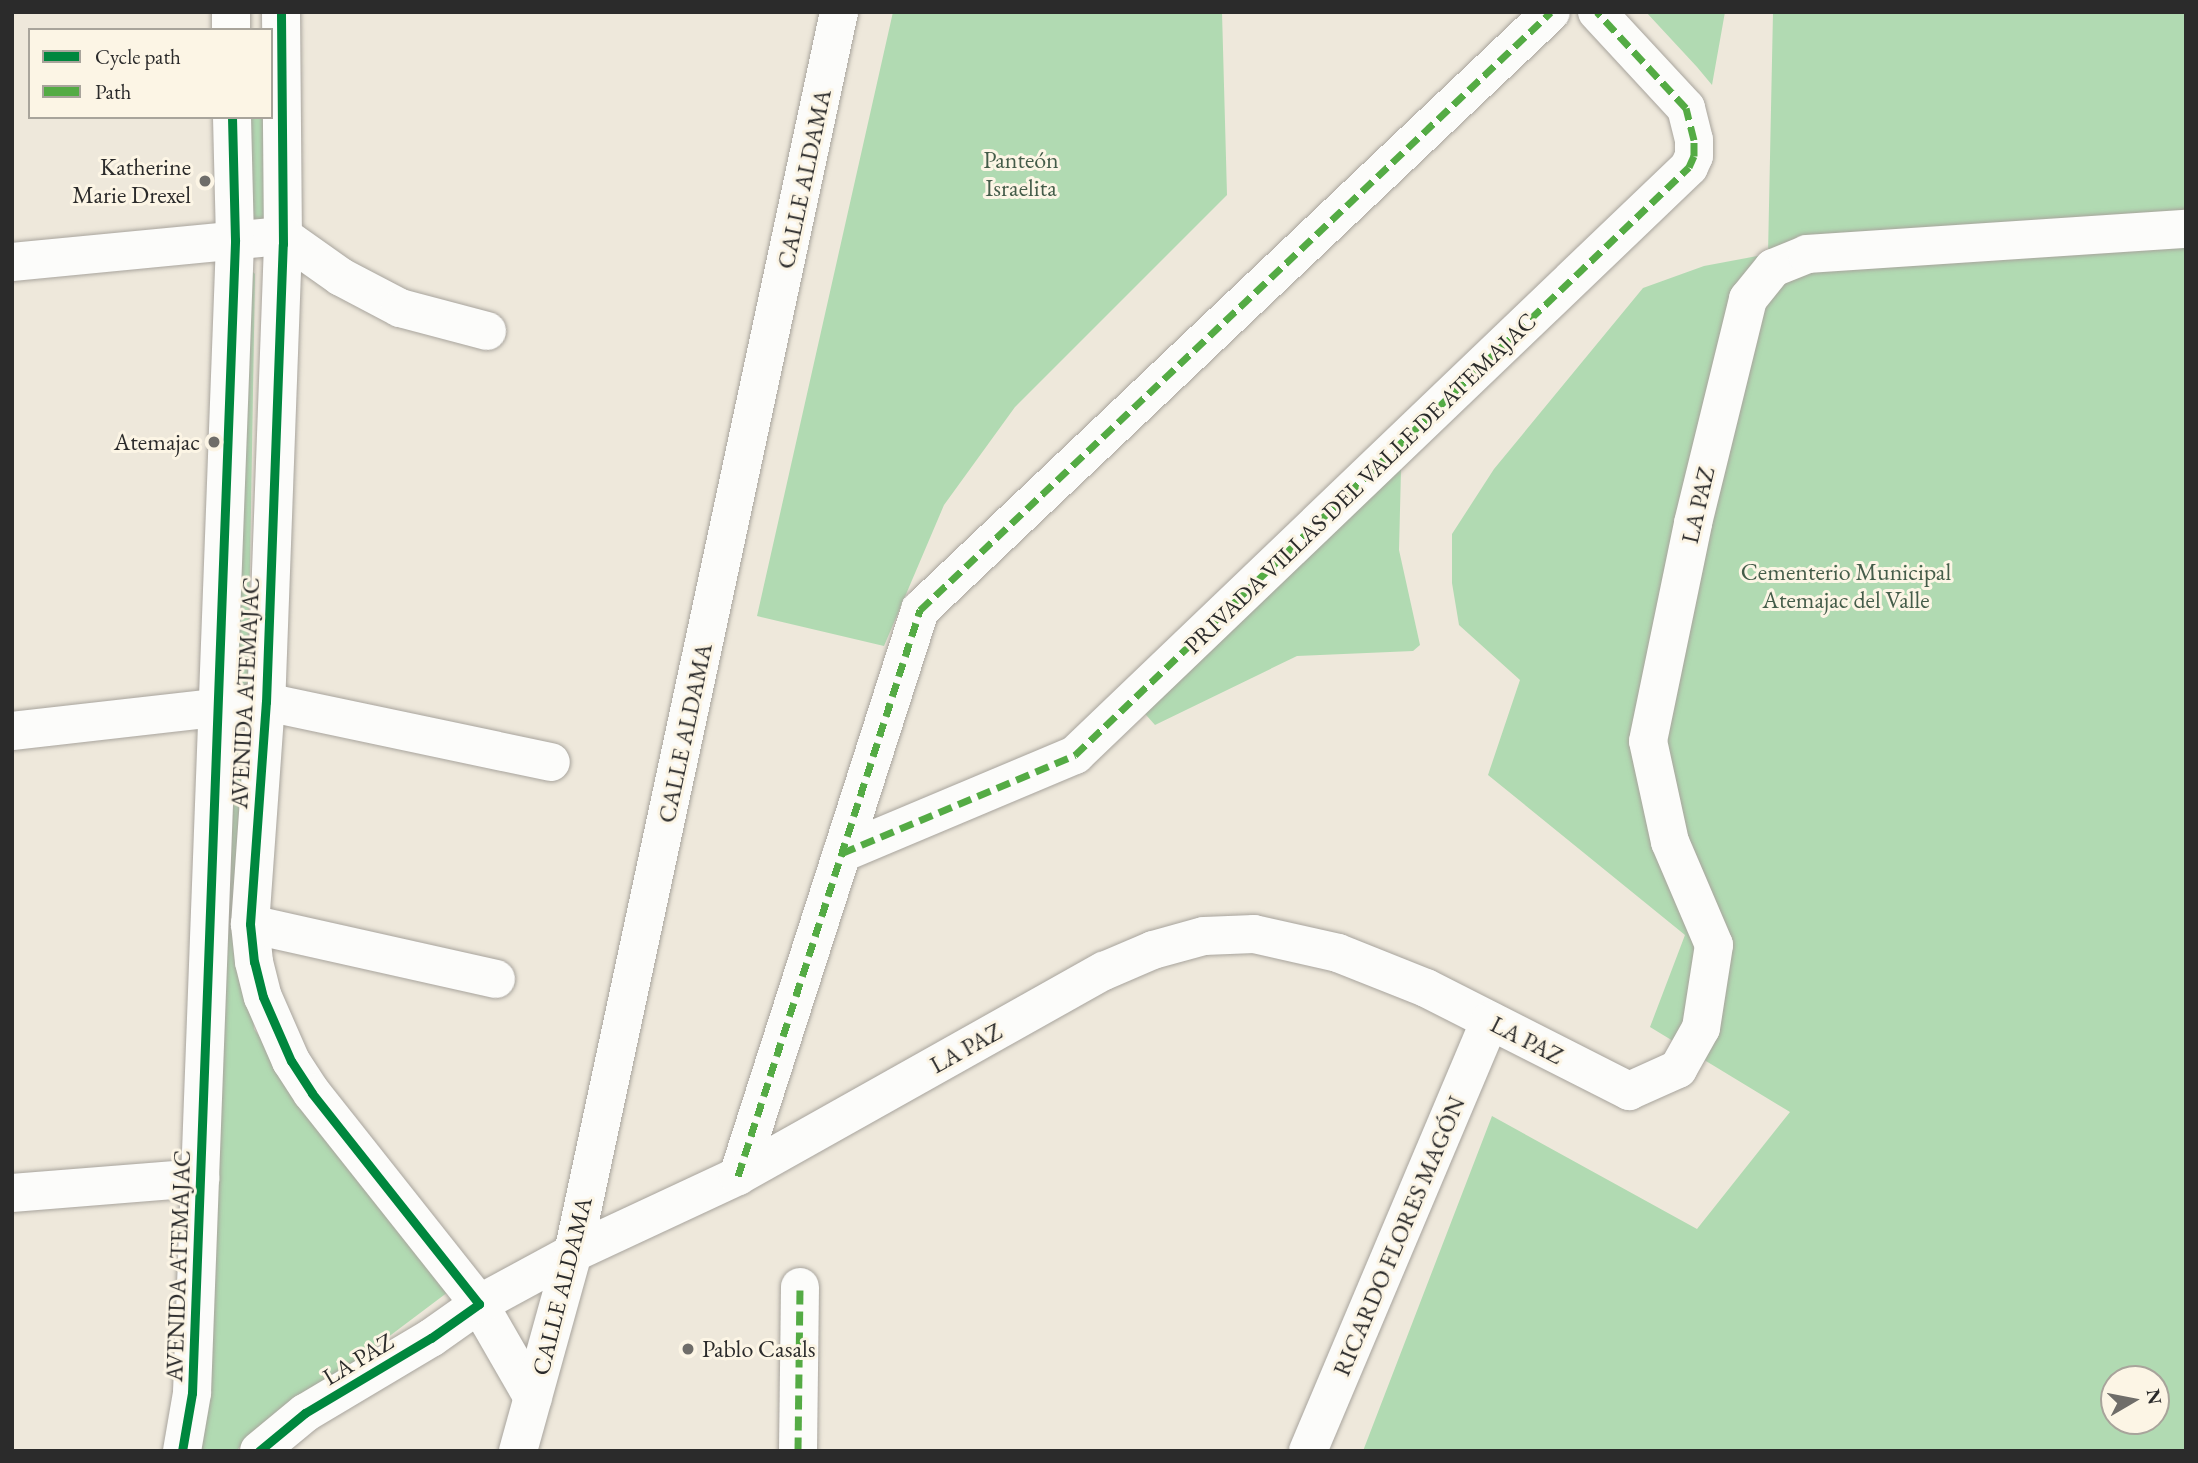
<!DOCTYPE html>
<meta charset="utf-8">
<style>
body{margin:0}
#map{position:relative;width:2198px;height:1463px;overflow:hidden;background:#eee8db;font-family:"EB Garamond",serif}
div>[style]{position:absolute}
.green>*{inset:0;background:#b1dab2}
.roads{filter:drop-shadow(0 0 2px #a8a49d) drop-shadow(0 0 2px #a8a49d)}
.minor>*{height:38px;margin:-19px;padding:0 19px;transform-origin:19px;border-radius:19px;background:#fcfcfa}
.quiet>*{height:7px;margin-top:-3.5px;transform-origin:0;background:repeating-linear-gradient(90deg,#54ab44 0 14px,transparent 0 21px)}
.cycleway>*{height:9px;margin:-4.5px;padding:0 4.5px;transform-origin:4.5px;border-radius:4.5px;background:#00873e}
.dots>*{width:19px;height:19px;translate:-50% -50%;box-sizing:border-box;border:4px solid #fcf5e5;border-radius:50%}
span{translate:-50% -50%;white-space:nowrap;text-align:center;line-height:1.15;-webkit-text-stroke:6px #fcf5e5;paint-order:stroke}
.park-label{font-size:24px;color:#445c49}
.poi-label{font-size:24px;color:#2b2b2b}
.right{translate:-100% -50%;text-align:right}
.left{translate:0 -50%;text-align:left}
.street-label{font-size:24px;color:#2b2b2b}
.frame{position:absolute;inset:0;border:14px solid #2b2b2b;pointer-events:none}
.legend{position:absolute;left:28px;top:28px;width:245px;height:91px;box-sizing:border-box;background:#fcf5e5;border:2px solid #a8a49b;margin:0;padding:9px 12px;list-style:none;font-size:21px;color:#2b2b2b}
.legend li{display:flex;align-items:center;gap:14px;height:35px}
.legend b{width:35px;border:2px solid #a8a49b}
.north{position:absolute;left:2100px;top:1365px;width:70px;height:70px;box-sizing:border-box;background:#fcf5e5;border:2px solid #a8a49b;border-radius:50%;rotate:80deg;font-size:19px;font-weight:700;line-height:28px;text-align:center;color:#2b2b2b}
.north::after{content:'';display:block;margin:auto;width:24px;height:32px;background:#6f6d69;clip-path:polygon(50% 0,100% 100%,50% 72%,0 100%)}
</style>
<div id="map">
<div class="green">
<i style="clip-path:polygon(893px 12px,1222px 12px,1227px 195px,1015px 407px,944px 505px,884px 646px,757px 616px)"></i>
<i style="clip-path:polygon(1646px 12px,1725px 12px,1712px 85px,1697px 67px)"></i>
<i style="clip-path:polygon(evenodd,1773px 12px,2186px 12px,2186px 1451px,1363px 1451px,1492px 1116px,1697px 1229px,1790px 1112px,1650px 1027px,1685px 935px,1488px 775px,1520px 680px,1459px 625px,1452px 583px,1452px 534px,1494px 469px,1643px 288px,1704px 266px,1768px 254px,1773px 12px,2114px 1379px,2156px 1379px,2156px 1421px,2114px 1421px,2114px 1379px)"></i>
<i style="clip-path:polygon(229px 117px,266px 117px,267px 232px,249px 246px)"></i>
<i style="clip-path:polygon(244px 263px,255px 274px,248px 684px,230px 695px)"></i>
<i style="clip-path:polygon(1395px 456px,1401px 470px,1399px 550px,1420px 645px,1413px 651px,1297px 656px,1155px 725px,1139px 707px)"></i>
<i style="clip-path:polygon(229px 730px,247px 741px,245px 896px,254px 1029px,448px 1292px,351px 1365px,259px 1427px,236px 1451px,187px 1451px)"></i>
</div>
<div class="roads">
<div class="minor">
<i style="left:231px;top:12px;width:18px;rotate:90deg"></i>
<i style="left:281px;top:12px;width:232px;rotate:89.5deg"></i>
<i style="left:283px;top:244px;width:458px;rotate:92.1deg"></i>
<i style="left:266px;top:702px;width:223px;rotate:94.1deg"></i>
<i style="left:250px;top:924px;width:38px;rotate:84deg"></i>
<i style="left:254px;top:962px;width:36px;rotate:76deg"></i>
<i style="left:263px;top:997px;width:70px;rotate:66.4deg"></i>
<i style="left:291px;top:1061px;width:38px;rotate:57deg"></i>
<i style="left:312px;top:1093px;width:269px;rotate:51.6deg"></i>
<i style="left:479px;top:1304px;width:108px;rotate:60.1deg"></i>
<i style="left:12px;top:262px;width:272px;rotate:-5.5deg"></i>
<i style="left:283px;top:236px;width:71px;rotate:35.3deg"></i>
<i style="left:341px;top:277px;width:67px;rotate:27.7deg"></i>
<i style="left:400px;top:308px;width:90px;rotate:14.8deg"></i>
<i style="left:12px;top:731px;width:256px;rotate:-6.5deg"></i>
<i style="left:266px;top:702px;width:291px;rotate:11.9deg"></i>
<i style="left:842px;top:853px;width:253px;rotate:-22.8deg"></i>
<i style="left:1075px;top:755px;width:850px;rotate:-43.76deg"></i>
<i style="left:1689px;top:167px;width:12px;rotate:-66deg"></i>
<i style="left:1694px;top:156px;width:16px;rotate:-90deg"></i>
<i style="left:1694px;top:140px;width:33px;rotate:-104deg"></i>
<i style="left:1686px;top:108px;width:131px;rotate:-132.8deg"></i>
<i style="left:250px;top:924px;width:252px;rotate:12.6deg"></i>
<i style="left:738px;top:1176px;width:595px;rotate:-72.17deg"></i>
<i style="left:920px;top:610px;width:869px;rotate:-43.46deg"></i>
<i style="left:12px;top:1193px;width:189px;rotate:-4.6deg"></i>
<i style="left:182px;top:1451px;width:59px;rotate:-80.2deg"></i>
<i style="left:192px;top:1393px;width:1154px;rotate:-87.86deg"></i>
<i style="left:235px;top:240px;width:123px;rotate:-91.4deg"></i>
<i style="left:259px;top:1451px;width:60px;rotate:-39.6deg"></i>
<i style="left:305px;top:1413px;width:147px;rotate:-30.8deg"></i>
<i style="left:431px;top:1338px;width:59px;rotate:-35.3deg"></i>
<i style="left:479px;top:1304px;width:107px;rotate:-28.5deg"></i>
<i style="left:573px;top:1253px;width:182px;rotate:-25deg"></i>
<i style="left:738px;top:1176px;width:420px;rotate:-29.3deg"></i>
<i style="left:1104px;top:971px;width:53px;rotate:-23.2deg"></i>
<i style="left:1153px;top:950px;width:53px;rotate:-15.4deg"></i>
<i style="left:1204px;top:936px;width:50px;rotate:-2.3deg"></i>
<i style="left:1254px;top:934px;width:86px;rotate:12.7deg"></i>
<i style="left:1338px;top:953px;width:95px;rotate:21.7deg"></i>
<i style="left:1426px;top:988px;width:228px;rotate:26.9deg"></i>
<i style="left:1629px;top:1091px;width:54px;rotate:-24.2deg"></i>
<i style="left:1678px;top:1069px;width:47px;rotate:-60.7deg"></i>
<i style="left:1701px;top:1028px;width:84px;rotate:-81.1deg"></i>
<i style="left:1714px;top:945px;width:112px;rotate:-113.1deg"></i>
<i style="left:1670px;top:842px;width:103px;rotate:-102.3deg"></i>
<i style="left:1648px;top:741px;width:223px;rotate:-78.3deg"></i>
<i style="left:1693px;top:523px;width:231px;rotate:-76.2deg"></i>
<i style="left:1748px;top:299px;width:40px;rotate:-51deg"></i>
<i style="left:1773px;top:268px;width:37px;rotate:-22deg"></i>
<i style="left:1807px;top:254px;width:380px;rotate:-3.8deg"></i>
<i style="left:518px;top:1451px;width:205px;rotate:-74.5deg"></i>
<i style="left:573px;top:1253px;width:1269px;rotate:-77.9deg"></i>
<i style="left:798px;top:1451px;width:164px;rotate:-89.3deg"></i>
<i style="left:1308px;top:1451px;width:467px;rotate:-67.1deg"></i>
</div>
</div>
<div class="quiet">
<i style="left:842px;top:853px;width:253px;rotate:-22.8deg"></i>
<i style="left:1075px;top:755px;width:850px;rotate:-43.76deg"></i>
<i style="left:1689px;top:167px;width:12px;rotate:-66deg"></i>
<i style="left:1694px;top:156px;width:16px;rotate:-90deg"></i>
<i style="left:1694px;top:140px;width:33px;rotate:-104deg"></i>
<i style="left:1686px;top:108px;width:131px;rotate:-132.8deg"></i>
<i style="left:738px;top:1176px;width:595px;rotate:-72.17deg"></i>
<i style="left:920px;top:610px;width:869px;rotate:-43.46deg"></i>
<i style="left:798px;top:1451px;width:164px;rotate:-89.3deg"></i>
</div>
<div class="cycleway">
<i style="left:182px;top:1451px;width:59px;rotate:-80.2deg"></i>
<i style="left:192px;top:1393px;width:1154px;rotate:-87.86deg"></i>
<i style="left:235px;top:240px;width:123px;rotate:-91.4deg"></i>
<i style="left:259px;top:1451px;width:60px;rotate:-39.6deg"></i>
<i style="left:305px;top:1413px;width:147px;rotate:-30.8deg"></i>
<i style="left:431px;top:1338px;width:59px;rotate:-35.3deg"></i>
<i style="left:479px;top:1304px;width:269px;rotate:-128.4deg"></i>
<i style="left:312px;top:1093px;width:38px;rotate:-123deg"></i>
<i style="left:291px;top:1061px;width:70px;rotate:-113.6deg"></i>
<i style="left:263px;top:997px;width:36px;rotate:-104deg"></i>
<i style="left:254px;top:962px;width:38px;rotate:-96deg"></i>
<i style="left:250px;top:924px;width:223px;rotate:-85.9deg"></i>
<i style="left:266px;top:702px;width:458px;rotate:-87.9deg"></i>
<i style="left:283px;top:244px;width:232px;rotate:-90.5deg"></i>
</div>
<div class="dots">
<i style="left:205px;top:181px;background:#6f6d69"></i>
<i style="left:214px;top:442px;background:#6f6d69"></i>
<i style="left:688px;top:1349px;background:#6f6d69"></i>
</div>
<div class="park-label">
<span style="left:1021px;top:174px">Panteón<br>Israelita</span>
<span style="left:1846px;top:586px">Cementerio Municipal<br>Atemajac del Valle</span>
</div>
<div class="poi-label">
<span class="right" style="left:191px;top:181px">Katherine<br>Marie Drexel</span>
<span class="right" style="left:200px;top:442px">Atemajac</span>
<span class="left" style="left:702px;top:1349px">Pablo Casals</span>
</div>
<div class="street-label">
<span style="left:804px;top:179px;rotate:-78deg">CALLE ALDAMA</span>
<span style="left:1360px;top:483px;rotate:-44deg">PRIVADA VILLAS DEL VALLE DE ATEMAJAC</span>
<span style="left:1698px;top:505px;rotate:-77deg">LA PAZ</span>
<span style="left:245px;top:693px;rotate:-87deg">AVENIDA ATEMAJAC</span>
<span style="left:685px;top:733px;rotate:-78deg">CALLE ALDAMA</span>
<span style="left:1527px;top:1040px;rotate:27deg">LA PAZ</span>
<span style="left:966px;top:1048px;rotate:-29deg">LA PAZ</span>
<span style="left:1399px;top:1236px;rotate:-67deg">RICARDO FLORES MAGÓN</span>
<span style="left:178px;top:1266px;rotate:-88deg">AVENIDA ATEMAJAC</span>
<span style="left:562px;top:1286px;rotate:-76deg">CALLE ALDAMA</span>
<span style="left:358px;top:1359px;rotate:-31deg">LA PAZ</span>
</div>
<div class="frame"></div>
<ul class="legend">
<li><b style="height:9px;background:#00873e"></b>Cycle path</li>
<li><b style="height:9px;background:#54ab44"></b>Path</li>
</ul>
<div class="north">N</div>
</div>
